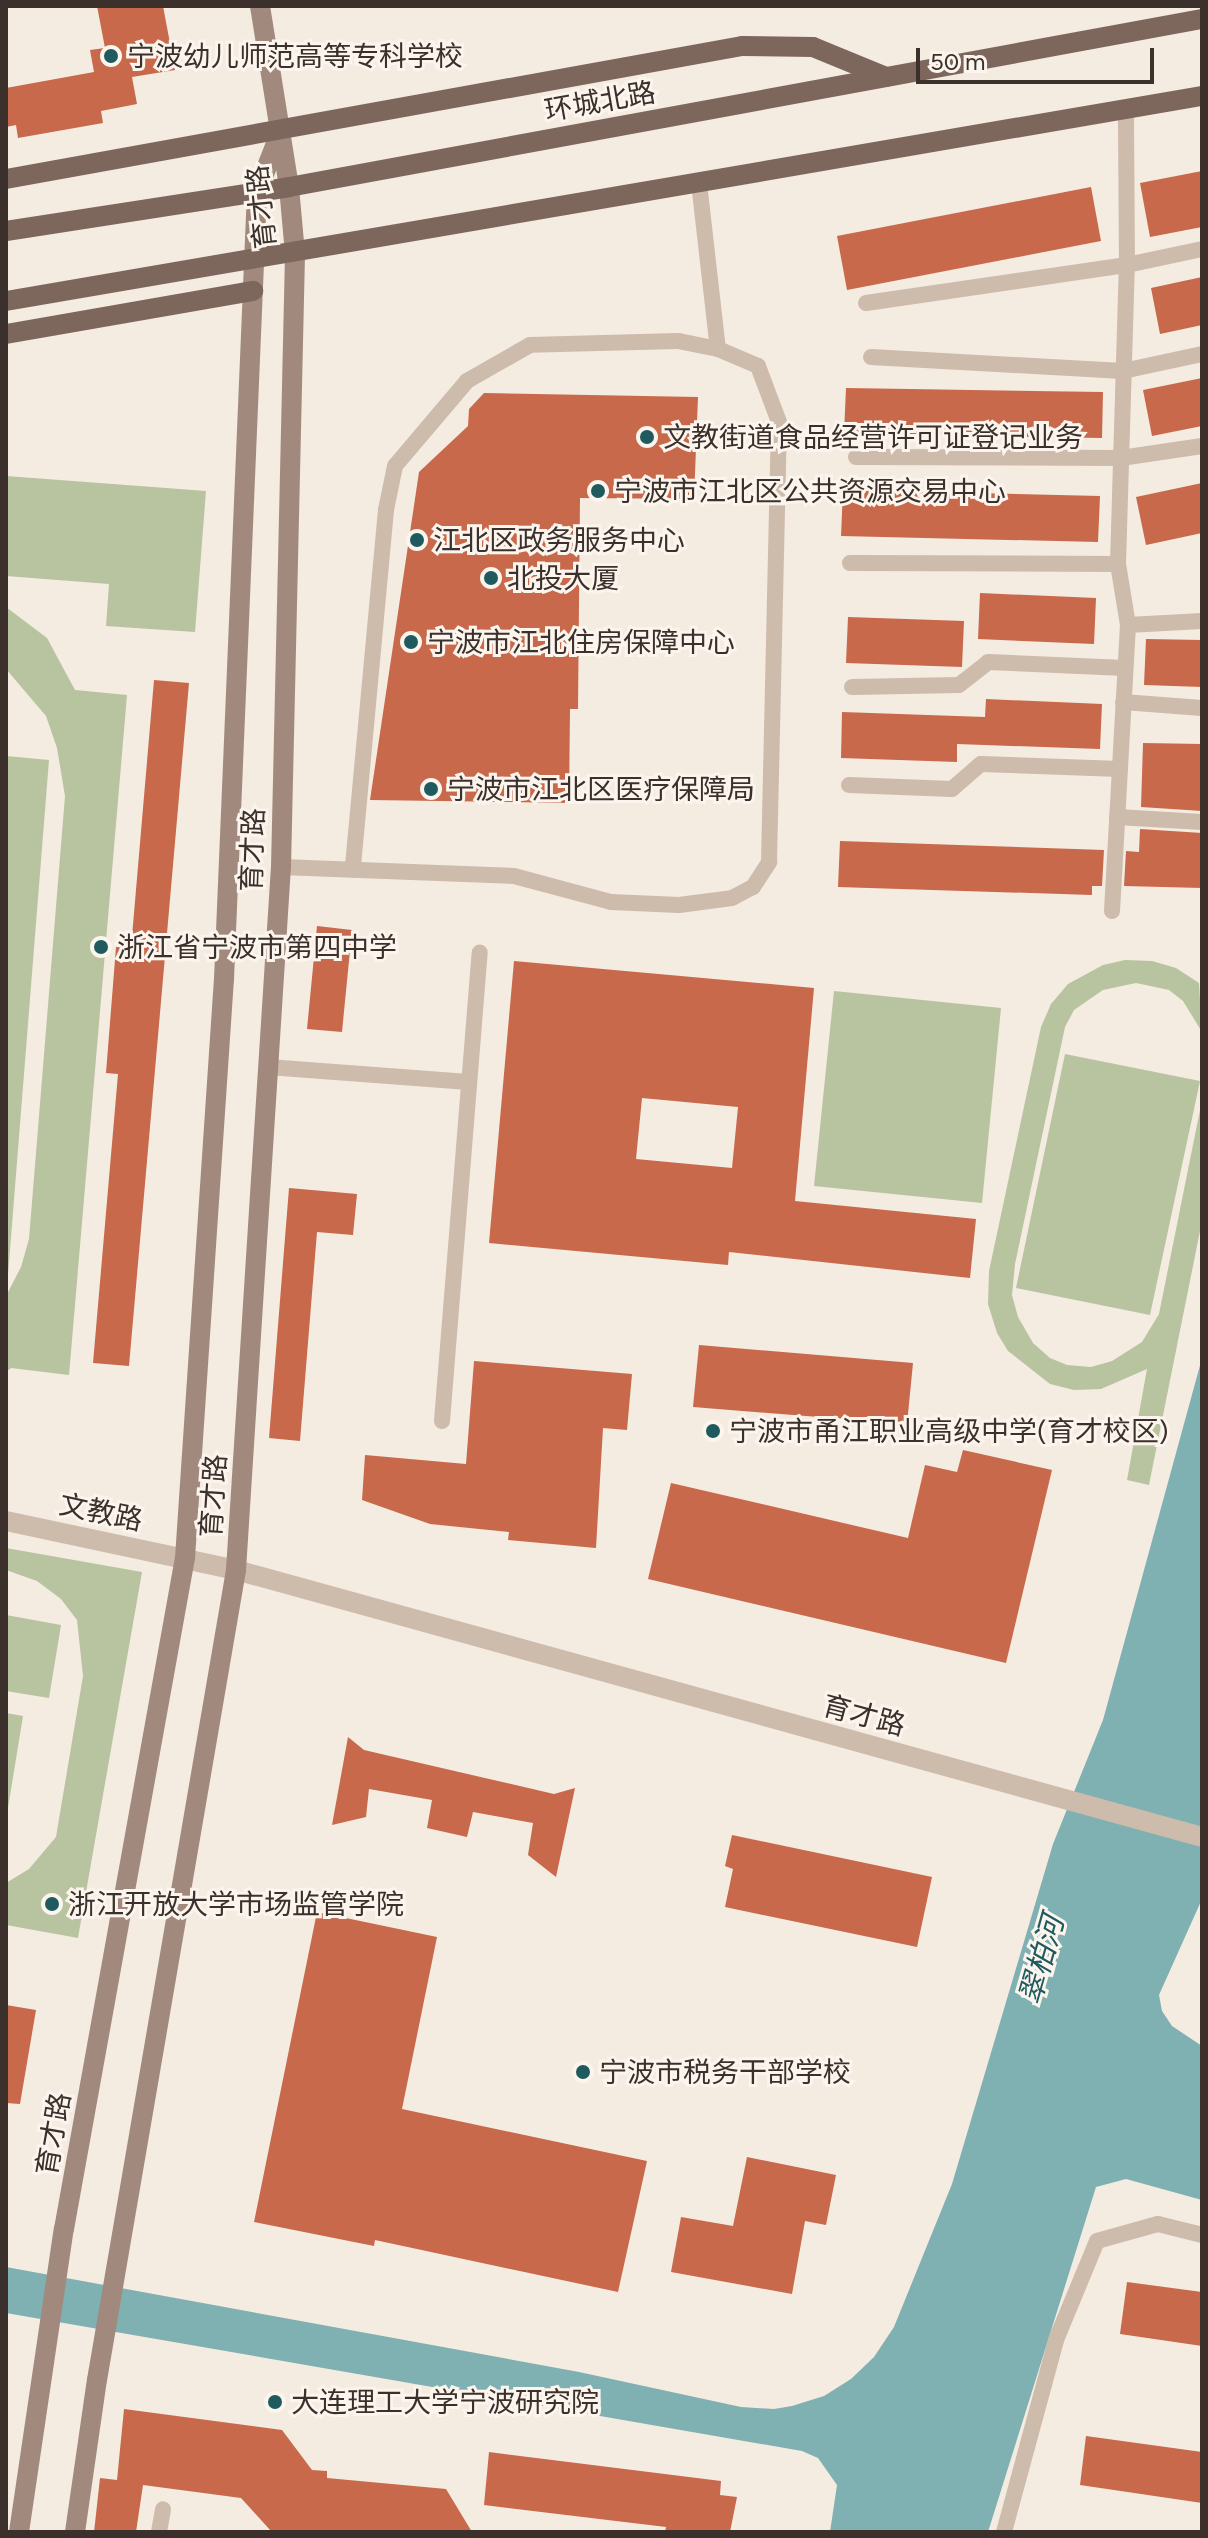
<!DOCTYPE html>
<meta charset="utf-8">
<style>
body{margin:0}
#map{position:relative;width:1208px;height:2538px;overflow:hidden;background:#f4ebe1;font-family:Figtree,"Noto Sans SC",sans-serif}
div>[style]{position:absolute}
.green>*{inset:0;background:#b8c4a0}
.water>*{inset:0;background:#7fb0b2}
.building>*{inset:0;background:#c8694b}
.service>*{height:16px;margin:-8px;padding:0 8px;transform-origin:8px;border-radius:8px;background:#cdbbac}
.tertiary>*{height:20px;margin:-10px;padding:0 10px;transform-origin:10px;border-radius:10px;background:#cdbbac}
.secondary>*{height:20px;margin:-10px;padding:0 10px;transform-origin:10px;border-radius:10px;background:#a18a7d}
.primary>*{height:20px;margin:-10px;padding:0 10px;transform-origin:10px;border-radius:10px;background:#7d675c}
.dots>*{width:22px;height:22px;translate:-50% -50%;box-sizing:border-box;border:4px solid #fbf5ee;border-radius:50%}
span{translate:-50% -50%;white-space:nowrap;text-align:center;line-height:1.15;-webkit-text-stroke:6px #fbf5ee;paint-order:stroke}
.poi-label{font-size:28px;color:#3b302b}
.left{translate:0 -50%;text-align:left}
.street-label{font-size:28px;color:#3b302b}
.water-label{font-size:30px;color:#1f5a5e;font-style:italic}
.frame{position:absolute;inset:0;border:8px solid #3b302b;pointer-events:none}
.scale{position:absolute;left:916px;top:48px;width:238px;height:36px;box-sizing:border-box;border:4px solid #3b302b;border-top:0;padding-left:10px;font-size:24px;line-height:28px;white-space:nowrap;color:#3b302b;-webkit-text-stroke:6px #fbf5ee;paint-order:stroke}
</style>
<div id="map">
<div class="green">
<i style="clip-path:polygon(6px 476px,206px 491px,195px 632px,106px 626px,109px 584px,6px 576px)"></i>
<i style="clip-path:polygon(6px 607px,47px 638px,75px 690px,127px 695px,69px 1375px,11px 1368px,6px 1372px,6px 1296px,21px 1267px,29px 1239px,65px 796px,57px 748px,46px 716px,6px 669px)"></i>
<i style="clip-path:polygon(6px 756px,49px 760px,8px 1275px,6px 1275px)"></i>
<i style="clip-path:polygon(1125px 960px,1152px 961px,1176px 968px,1199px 983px,1202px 1032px,1183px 1001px,1169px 990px,1136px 983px,1103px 990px,1074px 1010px,1065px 1027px,1015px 1264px,1012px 1295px,1018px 1317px,1033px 1343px,1050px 1358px,1067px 1365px,1091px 1367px,1112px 1361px,1142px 1342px,1159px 1314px,1202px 1100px,1202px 1221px,1149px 1485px,1127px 1480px,1147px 1369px,1101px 1389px,1074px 1390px,1050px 1384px,1008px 1351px,997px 1333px,988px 1304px,989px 1271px,1041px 1027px,1051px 1004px,1068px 984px,1103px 965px)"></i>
<i style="clip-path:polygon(834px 991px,1001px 1008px,982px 1203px,814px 1186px)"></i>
<i style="clip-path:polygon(1065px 1054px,1200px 1081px,1150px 1315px,1016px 1288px)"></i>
<i style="clip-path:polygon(6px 1548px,142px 1572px,78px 1938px,6px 1925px,6px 1883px,29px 1869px,56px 1837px,83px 1676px,77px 1620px,61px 1599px,37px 1581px,6px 1570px)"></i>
<i style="clip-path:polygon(6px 1615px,61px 1625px,49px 1698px,6px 1691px)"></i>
<i style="clip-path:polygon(6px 1713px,23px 1716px,6px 1820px)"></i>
</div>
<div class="water">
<i style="clip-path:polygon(1202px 1358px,1202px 1899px,1159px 1995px,1162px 2011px,1172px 2026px,1202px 2046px,1202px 2200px,1126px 2179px,1096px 2187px,988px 2532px,830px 2532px,837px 2485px,818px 2458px,802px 2451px,6px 2313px,6px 2267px,579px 2372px,741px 2407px,774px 2409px,792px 2406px,824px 2396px,851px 2379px,874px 2357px,894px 2327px,952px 2184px,1053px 1844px,1103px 1720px)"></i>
</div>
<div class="building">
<i style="clip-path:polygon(97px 6px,163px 6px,175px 70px,132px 77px,137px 104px,101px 111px,103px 123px,18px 138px,16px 125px,6px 127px,6px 88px,94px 72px,90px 50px,105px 48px)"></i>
<i style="clip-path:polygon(1202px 171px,1202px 227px,1150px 237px,1140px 183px)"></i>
<i style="clip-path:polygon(1091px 187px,1101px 241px,847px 290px,837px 236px)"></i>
<i style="clip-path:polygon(1202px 277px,1202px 325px,1160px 334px,1151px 288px)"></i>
<i style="clip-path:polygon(1202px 378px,1202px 426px,1152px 436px,1143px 390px)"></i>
<i style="clip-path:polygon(846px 388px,1103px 392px,1102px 438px,844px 434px)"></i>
<i style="clip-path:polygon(484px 393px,698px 397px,694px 499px,580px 498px,578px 709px,570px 709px,569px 803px,370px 800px,419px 472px,468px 426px,469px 409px)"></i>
<i style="clip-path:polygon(1202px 483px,1202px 533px,1146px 545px,1136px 497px)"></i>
<i style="clip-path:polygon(843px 490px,1100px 496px,1098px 542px,841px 536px)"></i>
<i style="clip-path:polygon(980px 593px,1096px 598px,1094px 644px,978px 639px)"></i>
<i style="clip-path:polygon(848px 617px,964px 621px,962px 667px,846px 663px)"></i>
<i style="clip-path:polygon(1146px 639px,1202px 640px,1202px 687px,1144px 685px)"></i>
<i style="clip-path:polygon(154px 680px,189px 683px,129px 1366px,93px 1363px,118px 1074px,106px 1073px,116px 947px,131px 948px)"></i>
<i style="clip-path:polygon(986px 699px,1102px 704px,1100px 749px,957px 744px,957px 762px,841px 758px,842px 712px,985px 717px)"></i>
<i style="clip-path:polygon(1143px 743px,1202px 744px,1202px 811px,1141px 807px)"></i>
<i style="clip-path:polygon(1140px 829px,1202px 833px,1202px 888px,1124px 886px,1126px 851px,1139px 852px)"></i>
<i style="clip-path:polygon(840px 841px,1104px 850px,1102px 886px,1092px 886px,1092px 895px,838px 887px)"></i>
<i style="clip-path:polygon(317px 926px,352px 930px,342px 1032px,307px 1029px)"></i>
<i style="clip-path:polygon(evenodd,514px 961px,814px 988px,795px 1201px,976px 1219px,970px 1278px,729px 1252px,728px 1265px,489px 1243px,514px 961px,642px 1098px,738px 1107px,732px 1168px,636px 1159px,642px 1098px)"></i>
<i style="clip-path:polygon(289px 1188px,357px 1194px,353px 1235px,317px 1232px,300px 1441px,269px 1438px)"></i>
<i style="clip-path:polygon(699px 1345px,913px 1363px,907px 1424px,693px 1407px)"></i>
<i style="clip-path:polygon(474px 1361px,632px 1374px,627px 1430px,603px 1428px,596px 1548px,508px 1540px,509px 1532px,430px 1524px,362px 1500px,365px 1455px,466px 1464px)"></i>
<i style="clip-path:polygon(963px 1450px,1052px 1470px,1006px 1663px,648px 1579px,671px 1483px,908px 1538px,925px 1465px,957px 1472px)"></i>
<i style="clip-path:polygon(348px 1737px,364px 1750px,554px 1794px,575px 1788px,556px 1877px,528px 1855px,533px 1823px,473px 1812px,467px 1837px,427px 1828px,432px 1800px,369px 1789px,366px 1817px,332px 1825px)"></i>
<i style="clip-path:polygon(732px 1835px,932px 1877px,917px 1947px,725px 1907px,733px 1869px,725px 1866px)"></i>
<i style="clip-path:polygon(317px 1912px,437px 1937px,402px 2109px,647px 2161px,618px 2292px,375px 2240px,374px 2246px,254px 2222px)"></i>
<i style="clip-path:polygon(6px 2005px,36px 2010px,20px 2104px,6px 2103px)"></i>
<i style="clip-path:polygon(747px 2157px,836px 2175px,826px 2225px,805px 2221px,792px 2294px,671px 2272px,681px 2217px,733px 2226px)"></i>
<i style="clip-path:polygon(1127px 2282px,1202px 2292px,1202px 2346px,1120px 2334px)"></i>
<i style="clip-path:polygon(124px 2409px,282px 2430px,312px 2470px,327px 2471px,327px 2478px,446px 2489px,472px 2532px,271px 2531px,241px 2498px,143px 2485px,136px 2532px,94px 2532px,100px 2478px,117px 2480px)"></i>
<i style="clip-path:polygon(1086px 2436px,1202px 2452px,1202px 2503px,1080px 2485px)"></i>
<i style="clip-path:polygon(489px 2452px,721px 2481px,720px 2495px,737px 2497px,730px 2532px,665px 2532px,666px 2527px,484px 2505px)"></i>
</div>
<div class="service">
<i style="left:699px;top:183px;width:167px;rotate:83.5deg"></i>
<i style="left:866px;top:303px;width:264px;rotate:-8.3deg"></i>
<i style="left:1127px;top:265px;width:77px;rotate:-12deg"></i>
<i style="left:871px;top:357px;width:252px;rotate:3.2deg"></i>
<i style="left:1123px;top:371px;width:81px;rotate:-12.1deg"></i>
<i style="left:856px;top:457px;width:265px;rotate:0.2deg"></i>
<i style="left:1121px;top:458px;width:82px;rotate:-8.4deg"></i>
<i style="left:850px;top:563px;width:268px;rotate:0.2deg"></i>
<i style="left:1128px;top:625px;width:74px;rotate:-3.1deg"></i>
<i style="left:852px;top:687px;width:107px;rotate:-1.1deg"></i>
<i style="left:959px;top:685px;width:37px;rotate:-38deg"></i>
<i style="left:988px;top:662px;width:137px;rotate:2.5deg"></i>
<i style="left:1123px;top:702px;width:79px;rotate:4.3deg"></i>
<i style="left:849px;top:785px;width:103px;rotate:2.2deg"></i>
<i style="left:952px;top:789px;width:38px;rotate:-41deg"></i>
<i style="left:981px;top:764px;width:139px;rotate:2.1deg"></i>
<i style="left:1117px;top:817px;width:85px;rotate:3.4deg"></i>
<i style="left:281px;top:867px;width:233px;rotate:2.2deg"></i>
<i style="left:514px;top:876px;width:100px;rotate:15deg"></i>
<i style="left:611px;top:902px;width:68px;rotate:2.5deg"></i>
<i style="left:679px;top:905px;width:53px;rotate:-7.5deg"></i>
<i style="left:732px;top:898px;width:24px;rotate:-28deg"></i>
<i style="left:753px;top:887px;width:30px;rotate:-57deg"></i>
<i style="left:769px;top:862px;width:440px;rotate:-88.7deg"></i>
<i style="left:779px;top:422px;width:60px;rotate:-110.6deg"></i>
<i style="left:758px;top:366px;width:43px;rotate:-157deg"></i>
<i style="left:718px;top:349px;width:41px;rotate:-168.7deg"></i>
<i style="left:678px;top:341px;width:148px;rotate:178.5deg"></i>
<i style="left:530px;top:345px;width:73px;rotate:150.3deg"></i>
<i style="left:467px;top:381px;width:111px;rotate:130.3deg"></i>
<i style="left:395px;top:466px;width:45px;rotate:101.6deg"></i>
<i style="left:386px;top:510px;width:361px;rotate:95.3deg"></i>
<i style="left:1112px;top:911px;width:286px;rotate:-86.8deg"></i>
<i style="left:1128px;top:625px;width:62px;rotate:-99.3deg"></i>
<i style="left:1118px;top:564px;width:299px;rotate:-88.3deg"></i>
<i style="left:1127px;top:265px;width:156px;rotate:-90.4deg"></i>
<i style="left:268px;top:1067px;width:201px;rotate:4.3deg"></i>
<i style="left:442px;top:1421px;width:470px;rotate:-85.4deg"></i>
<i style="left:159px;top:2532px;width:23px;rotate:-80deg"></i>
<i style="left:1004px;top:2532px;width:199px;rotate:-74.8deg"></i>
<i style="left:1056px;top:2340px;width:107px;rotate:-67.5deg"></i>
<i style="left:1097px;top:2241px;width:63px;rotate:-15.6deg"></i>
<i style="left:1158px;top:2224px;width:45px;rotate:14deg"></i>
</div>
<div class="tertiary">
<i style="left:6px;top:1521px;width:235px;rotate:12deg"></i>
<i style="left:236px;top:1570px;width:1002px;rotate:15.45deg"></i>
</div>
<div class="secondary">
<i style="left:19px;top:2532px;width:306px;rotate:-81.6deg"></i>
<i style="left:64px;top:2229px;width:682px;rotate:-79.78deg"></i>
<i style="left:185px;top:1558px;width:580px;rotate:-86.15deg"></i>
<i style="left:224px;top:979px;width:788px;rotate:-87.6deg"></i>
<i style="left:257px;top:192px;width:60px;rotate:-68.6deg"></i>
<i style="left:75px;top:2532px;width:154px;rotate:-81.8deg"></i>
<i style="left:97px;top:2380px;width:822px;rotate:-80.26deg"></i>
<i style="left:236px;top:1570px;width:704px;rotate:-86.34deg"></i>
<i style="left:281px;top:867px;width:613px;rotate:-88.69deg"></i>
<i style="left:295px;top:254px;width:67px;rotate:-95.1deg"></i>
<i style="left:289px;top:187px;width:183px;rotate:-99.1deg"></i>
</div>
<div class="primary">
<i style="left:6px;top:179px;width:748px;rotate:-10.24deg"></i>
<i style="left:742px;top:46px;width:71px;rotate:0.8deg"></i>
<i style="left:813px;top:47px;width:79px;rotate:22.3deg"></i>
<i style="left:6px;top:231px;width:286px;rotate:-8.8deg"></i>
<i style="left:289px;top:187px;width:928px;rotate:-10.43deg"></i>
<i style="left:6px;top:301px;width:1213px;rotate:-9.73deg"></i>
<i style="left:6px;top:334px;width:251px;rotate:-9.9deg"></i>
</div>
<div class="dots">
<i style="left:111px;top:56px;background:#1f5a5e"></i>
<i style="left:647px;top:437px;background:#1f5a5e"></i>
<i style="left:598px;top:491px;background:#1f5a5e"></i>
<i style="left:417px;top:540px;background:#1f5a5e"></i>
<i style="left:491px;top:578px;background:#1f5a5e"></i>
<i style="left:411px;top:642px;background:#1f5a5e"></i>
<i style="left:431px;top:789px;background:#1f5a5e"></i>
<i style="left:101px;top:947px;background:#1f5a5e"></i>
<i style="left:713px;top:1431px;background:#1f5a5e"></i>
<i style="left:52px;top:1904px;background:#1f5a5e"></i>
<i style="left:583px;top:2072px;background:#1f5a5e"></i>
<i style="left:275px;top:2402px;background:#1f5a5e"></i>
</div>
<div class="poi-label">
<span class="left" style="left:127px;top:56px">宁波幼儿师范高等专科学校</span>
<span class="left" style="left:663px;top:437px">文教街道食品经营许可证登记业务</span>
<span class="left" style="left:614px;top:491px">宁波市江北区公共资源交易中心</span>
<span class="left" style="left:433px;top:540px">江北区政务服务中心</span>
<span class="left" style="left:507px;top:578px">北投大厦</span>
<span class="left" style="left:427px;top:642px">宁波市江北住房保障中心</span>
<span class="left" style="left:447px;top:789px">宁波市江北区医疗保障局</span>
<span class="left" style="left:117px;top:947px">浙江省宁波市第四中学</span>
<span class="left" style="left:729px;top:1431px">宁波市甬江职业高级中学(育才校区)</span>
<span class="left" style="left:68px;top:1904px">浙江开放大学市场监管学院</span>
<span class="left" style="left:599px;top:2072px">宁波市税务干部学校</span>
<span class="left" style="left:291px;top:2402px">大连理工大学宁波研究院</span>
</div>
<div class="street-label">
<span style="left:600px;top:101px;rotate:-10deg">环城北路</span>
<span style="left:261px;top:207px;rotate:-96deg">育才路</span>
<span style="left:252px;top:850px;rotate:-88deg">育才路</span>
<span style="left:213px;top:1496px;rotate:-86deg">育才路</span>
<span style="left:101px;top:1512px;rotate:12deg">文教路</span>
<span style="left:864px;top:1715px;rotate:15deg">育才路</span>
<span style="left:53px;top:2134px;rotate:-80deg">育才路</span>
</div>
<div class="water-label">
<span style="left:1042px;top:1960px;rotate:-74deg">翠柏河</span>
</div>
<div class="frame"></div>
<div class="scale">50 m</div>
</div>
